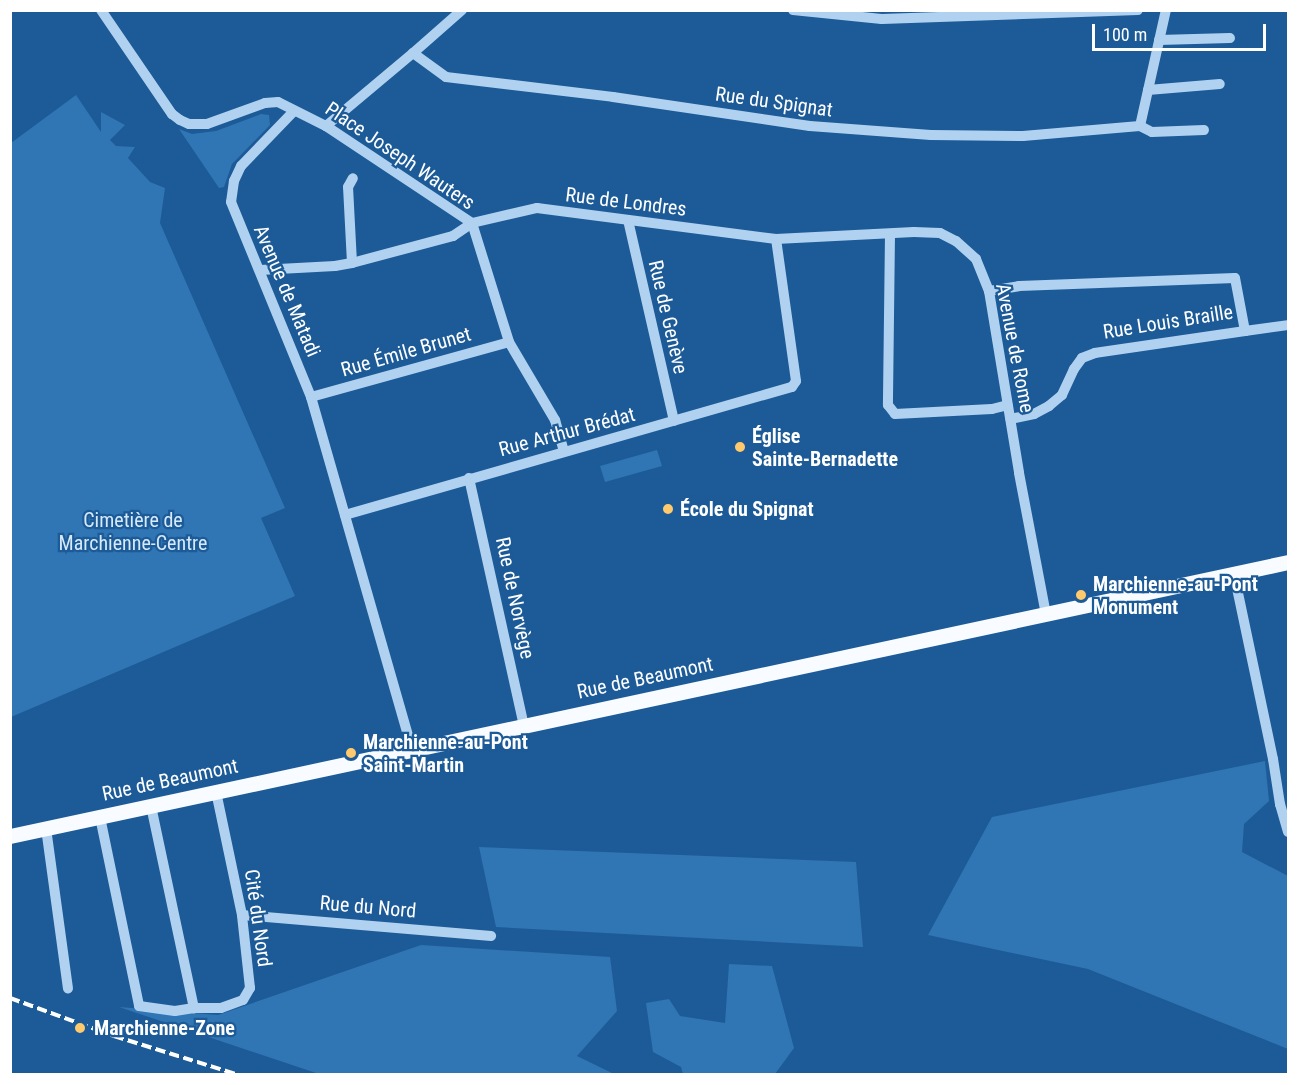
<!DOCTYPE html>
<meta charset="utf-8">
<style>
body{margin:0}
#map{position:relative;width:1299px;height:1085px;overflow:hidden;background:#1c5b97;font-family:"Roboto Condensed",sans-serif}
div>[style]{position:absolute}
.green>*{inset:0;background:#3075b4}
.minor>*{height:10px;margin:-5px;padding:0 5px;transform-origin:5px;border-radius:5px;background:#b0d2f0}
.major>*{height:15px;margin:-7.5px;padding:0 7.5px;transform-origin:7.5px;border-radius:7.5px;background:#f8fbff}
.rail>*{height:4px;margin-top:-2px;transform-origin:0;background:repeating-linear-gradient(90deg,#fff 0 10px,transparent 0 14.5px)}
.dots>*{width:16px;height:16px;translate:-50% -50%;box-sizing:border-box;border:3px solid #1c5b97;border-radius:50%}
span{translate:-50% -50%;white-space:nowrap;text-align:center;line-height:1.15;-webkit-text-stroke:4.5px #1c5b97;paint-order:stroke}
.street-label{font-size:20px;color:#fff}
.poi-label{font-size:20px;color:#fff;font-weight:700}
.left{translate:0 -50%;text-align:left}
.park-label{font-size:20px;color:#d6eafb}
.frame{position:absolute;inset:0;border:12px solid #fff;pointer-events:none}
.scale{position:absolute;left:1092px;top:24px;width:174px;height:27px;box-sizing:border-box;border:3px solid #fff;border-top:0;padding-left:8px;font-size:18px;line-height:21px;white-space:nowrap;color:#fff;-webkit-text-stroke:4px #1c5b97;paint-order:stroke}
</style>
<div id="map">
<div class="green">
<i style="clip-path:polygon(76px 95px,101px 132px,101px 112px,125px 125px,110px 140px,116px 146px,135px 147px,128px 158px,150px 182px,165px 188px,160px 223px,285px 508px,261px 518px,295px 596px,11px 717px,11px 143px)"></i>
<i style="clip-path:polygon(261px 114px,269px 115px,270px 125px,232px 164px,224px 187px,219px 188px,179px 129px,192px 134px,216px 131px)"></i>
<i style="clip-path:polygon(657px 450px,662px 466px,605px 482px,600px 466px)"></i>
<i style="clip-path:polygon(1265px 761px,1269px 801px,1244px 824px,1242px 852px,1288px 876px,1288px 1049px,1088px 969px,928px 935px,992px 817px)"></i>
<i style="clip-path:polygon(479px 847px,856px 862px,863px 947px,496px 927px)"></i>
<i style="clip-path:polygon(421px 945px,610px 957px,617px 1011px,577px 1056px,614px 1074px,319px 1074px,119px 1007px,218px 1015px)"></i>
<i style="clip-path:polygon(729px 964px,772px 966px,794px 1048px,775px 1074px,683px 1074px,681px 1067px,653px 1052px,646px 1003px,669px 999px,680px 1016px,725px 1023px)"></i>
</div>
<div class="minor">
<i style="left:101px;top:10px;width:126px;rotate:55.7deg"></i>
<i style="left:172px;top:114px;width:10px;rotate:37deg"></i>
<i style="left:180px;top:120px;width:10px;rotate:24deg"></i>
<i style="left:189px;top:124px;width:18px"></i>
<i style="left:207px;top:124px;width:62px;rotate:-19.9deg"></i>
<i style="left:265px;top:103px;width:13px;rotate:-4deg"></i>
<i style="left:278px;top:102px;width:54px;rotate:26.6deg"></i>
<i style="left:326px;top:126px;width:175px;rotate:33.6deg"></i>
<i style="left:462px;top:10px;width:65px;rotate:138.7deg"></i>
<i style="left:413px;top:53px;width:41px;rotate:36deg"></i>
<i style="left:446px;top:77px;width:168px;rotate:6.8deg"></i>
<i style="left:613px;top:97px;width:199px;rotate:8.4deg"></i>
<i style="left:810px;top:126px;width:121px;rotate:4.3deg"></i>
<i style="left:931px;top:135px;width:92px;rotate:0.6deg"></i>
<i style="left:1023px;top:136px;width:117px;rotate:-4.9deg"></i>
<i style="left:1140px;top:126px;width:119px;rotate:-77.4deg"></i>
<i style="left:793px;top:10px;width:89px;rotate:5.8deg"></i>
<i style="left:882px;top:19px;width:256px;rotate:-2deg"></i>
<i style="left:1159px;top:40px;width:71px;rotate:-1.6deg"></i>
<i style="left:1148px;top:90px;width:72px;rotate:-4.8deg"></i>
<i style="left:294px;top:111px;width:76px;rotate:133.9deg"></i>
<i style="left:241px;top:166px;width:17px;rotate:115deg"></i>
<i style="left:234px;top:181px;width:21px;rotate:98deg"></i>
<i style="left:231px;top:202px;width:211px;rotate:67.7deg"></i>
<i style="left:311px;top:397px;width:367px;rotate:74deg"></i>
<i style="left:326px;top:126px;width:114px;rotate:-40deg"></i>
<i style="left:1140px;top:126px;width:13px;rotate:27deg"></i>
<i style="left:1152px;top:132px;width:52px;rotate:-2.2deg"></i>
<i style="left:628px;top:220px;width:206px;rotate:77.1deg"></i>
<i style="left:472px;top:223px;width:125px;rotate:72.7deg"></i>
<i style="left:509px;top:342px;width:91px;rotate:59.5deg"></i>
<i style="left:555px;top:420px;width:32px;rotate:74deg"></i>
<i style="left:890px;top:234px;width:171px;rotate:90.7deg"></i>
<i style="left:888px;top:405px;width:11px;rotate:52deg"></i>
<i style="left:895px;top:414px;width:97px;rotate:-3deg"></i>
<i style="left:992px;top:409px;width:16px;rotate:-14deg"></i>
<i style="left:352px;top:263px;width:76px;rotate:-93deg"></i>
<i style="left:348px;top:187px;width:10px;rotate:-61deg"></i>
<i style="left:260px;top:270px;width:75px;rotate:-3.1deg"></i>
<i style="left:335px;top:266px;width:17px;rotate:-10deg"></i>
<i style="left:352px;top:263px;width:105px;rotate:-15deg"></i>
<i style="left:453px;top:236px;width:23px;rotate:-34deg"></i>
<i style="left:472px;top:223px;width:67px;rotate:-13deg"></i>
<i style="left:537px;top:208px;width:241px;rotate:7.4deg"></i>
<i style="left:776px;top:239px;width:138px;rotate:-2.9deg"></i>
<i style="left:914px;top:232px;width:26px;rotate:2deg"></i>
<i style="left:940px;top:233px;width:18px;rotate:27deg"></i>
<i style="left:956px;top:241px;width:27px;rotate:42deg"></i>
<i style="left:976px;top:259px;width:35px;rotate:68deg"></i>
<i style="left:989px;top:291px;width:184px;rotate:80.6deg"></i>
<i style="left:1019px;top:473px;width:144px;rotate:79.2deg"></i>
<i style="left:989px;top:291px;width:30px;rotate:-9deg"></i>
<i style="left:1019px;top:286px;width:216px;rotate:-2.1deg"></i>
<i style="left:1235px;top:278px;width:54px;rotate:79.3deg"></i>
<i style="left:1245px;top:331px;width:152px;rotate:171.7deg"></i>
<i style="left:1095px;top:353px;width:14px;rotate:159deg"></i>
<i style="left:1082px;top:358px;width:14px;rotate:126deg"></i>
<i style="left:1074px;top:369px;width:29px;rotate:115deg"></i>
<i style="left:1062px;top:395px;width:17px;rotate:140deg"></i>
<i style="left:1049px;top:406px;width:17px;rotate:152deg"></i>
<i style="left:1034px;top:414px;width:24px;rotate:168deg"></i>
<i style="left:1245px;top:331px;width:43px;rotate:-7.9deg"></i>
<i style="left:311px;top:397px;width:205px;rotate:-15.5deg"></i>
<i style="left:469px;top:478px;width:254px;rotate:77.5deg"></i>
<i style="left:345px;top:515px;width:465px;rotate:-16deg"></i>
<i style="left:792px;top:387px;width:7px;rotate:-56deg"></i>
<i style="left:796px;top:381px;width:143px;rotate:-98deg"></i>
<i style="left:1234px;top:574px;width:189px;rotate:78.1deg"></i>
<i style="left:1273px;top:759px;width:46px;rotate:81.2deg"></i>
<i style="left:1280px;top:804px;width:29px;rotate:74deg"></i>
<i style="left:151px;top:806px;width:207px;rotate:78deg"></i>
<i style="left:194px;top:1008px;width:27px"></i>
<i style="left:221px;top:1008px;width:23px;rotate:-20deg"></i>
<i style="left:243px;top:1000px;width:14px;rotate:-60deg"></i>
<i style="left:250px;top:988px;width:73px;rotate:-96.3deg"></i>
<i style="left:242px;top:915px;width:126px;rotate:-101.9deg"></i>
<i style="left:100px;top:817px;width:193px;rotate:78.3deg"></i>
<i style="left:139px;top:1006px;width:36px;rotate:8deg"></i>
<i style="left:175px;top:1011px;width:19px;rotate:-9deg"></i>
<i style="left:46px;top:828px;width:162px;rotate:82.2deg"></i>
<i style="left:242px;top:915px;width:250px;rotate:4.8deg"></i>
</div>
<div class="major">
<i style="left:10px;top:836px;width:1307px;rotate:-12.1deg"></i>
</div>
<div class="rail">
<i style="left:10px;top:998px;width:111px;rotate:20.1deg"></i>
<i style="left:114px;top:1036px;width:128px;rotate:17.3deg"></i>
</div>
<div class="dots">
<i style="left:740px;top:447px;background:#ffca6e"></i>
<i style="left:668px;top:509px;background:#ffca6e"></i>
<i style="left:1081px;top:595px;background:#ffca6e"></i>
<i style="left:351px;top:753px;background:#ffca6e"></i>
<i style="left:80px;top:1028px;background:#ffca6e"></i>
</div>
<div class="street-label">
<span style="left:774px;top:102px;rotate:8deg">Rue du Spignat</span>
<span style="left:400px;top:156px;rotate:34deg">Place Joseph Wauters</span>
<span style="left:626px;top:202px;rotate:7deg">Rue de Londres</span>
<span style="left:287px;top:291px;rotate:67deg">Avenue de Matadi</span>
<span style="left:668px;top:317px;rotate:77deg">Rue de Genève</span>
<span style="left:1168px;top:322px;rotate:-9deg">Rue Louis Braille</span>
<span style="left:1015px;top:348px;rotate:79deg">Avenue de Rome</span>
<span style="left:406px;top:352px;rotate:-16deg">Rue Émile Brunet</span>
<span style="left:567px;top:432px;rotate:-15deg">Rue Arthur Brédat</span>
<span style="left:515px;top:598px;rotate:78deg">Rue de Norvège</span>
<span style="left:645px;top:678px;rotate:-12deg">Rue de Beaumont</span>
<span style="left:170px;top:780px;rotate:-12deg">Rue de Beaumont</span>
<span style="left:368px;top:907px;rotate:5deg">Rue du Nord</span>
<span style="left:258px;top:918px;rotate:82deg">Cité du Nord</span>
</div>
<div class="poi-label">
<span class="left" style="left:752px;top:448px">Église<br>Sainte-Bernadette</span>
<span class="left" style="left:680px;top:509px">École du Spignat</span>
<span class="left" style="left:1093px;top:596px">Marchienne-au-Pont<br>Monument</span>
<span class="left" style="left:363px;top:754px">Marchienne-au-Pont<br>Saint-Martin</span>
<span class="left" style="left:94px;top:1028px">Marchienne-Zone</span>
</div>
<div class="park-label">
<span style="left:133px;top:532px">Cimetière de<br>Marchienne-Centre</span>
</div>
<div class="frame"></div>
<div class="scale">100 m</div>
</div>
